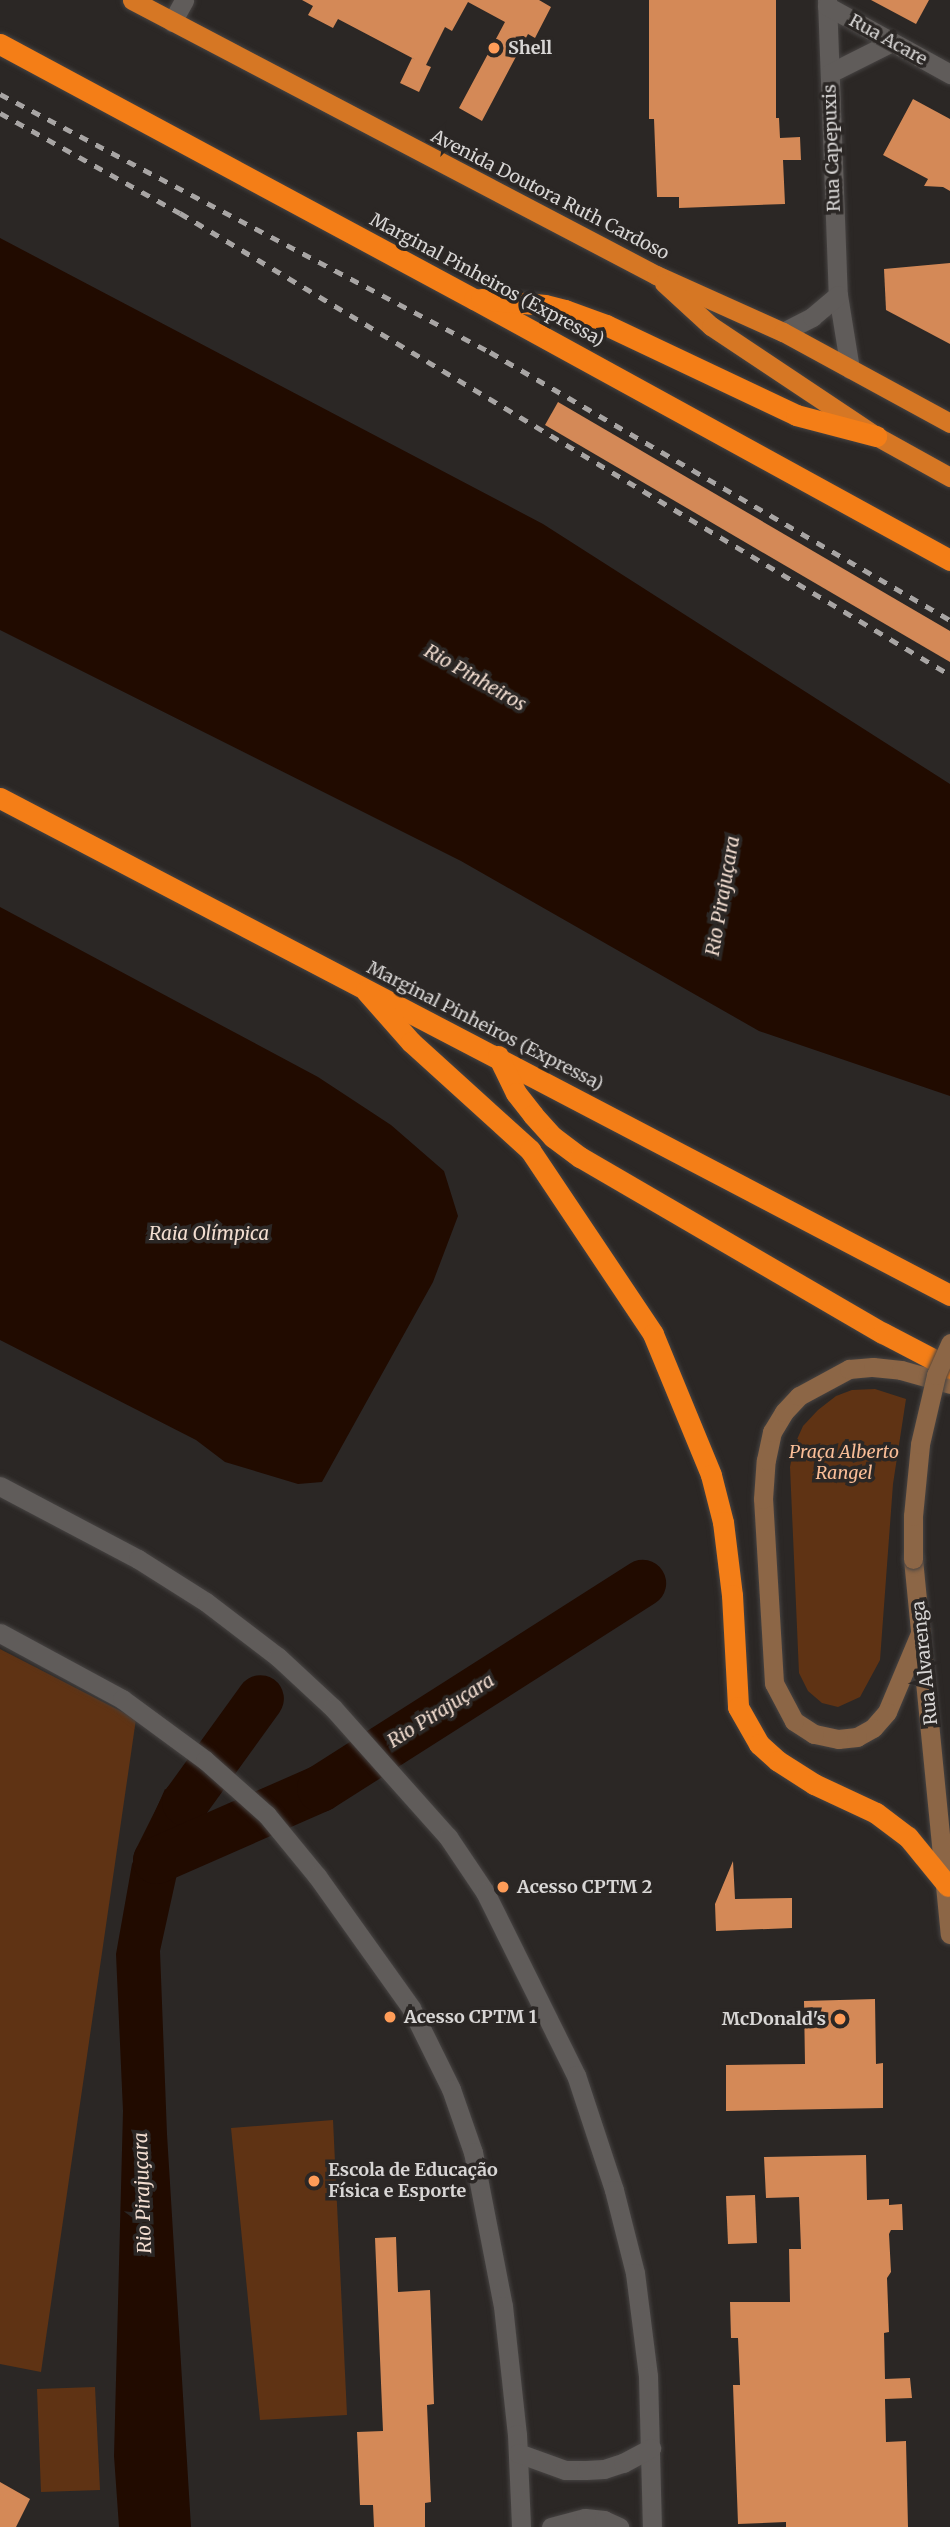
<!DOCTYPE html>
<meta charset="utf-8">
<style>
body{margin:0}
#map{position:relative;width:950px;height:2527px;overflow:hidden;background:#2b2725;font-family:Merriweather,serif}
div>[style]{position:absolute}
.green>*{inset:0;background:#5f3314}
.water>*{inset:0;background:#210b00}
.river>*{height:47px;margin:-23.5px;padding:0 23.5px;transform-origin:23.5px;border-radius:23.5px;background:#210b00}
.building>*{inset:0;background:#d48957}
.roads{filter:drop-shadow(0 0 2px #464342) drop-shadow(0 0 2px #464342)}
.minor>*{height:19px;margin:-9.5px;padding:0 9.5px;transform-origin:9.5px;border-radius:9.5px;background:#605c5a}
.tertiary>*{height:19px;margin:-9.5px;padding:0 9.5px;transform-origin:9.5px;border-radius:9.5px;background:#605c5a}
.secondary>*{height:19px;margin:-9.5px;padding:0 9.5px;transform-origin:9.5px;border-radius:9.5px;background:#8c6646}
.trunk>*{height:19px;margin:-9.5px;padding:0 9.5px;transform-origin:9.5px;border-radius:9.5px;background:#d67724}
.motorway>*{height:21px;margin:-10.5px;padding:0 10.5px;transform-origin:10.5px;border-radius:10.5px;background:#f47e17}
.rail>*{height:5px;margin-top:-2.5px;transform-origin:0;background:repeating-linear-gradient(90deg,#a8a5a4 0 9px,transparent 0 18px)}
.bridges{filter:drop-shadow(0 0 2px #464342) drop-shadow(0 0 2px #464342)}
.secondary-bridge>*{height:19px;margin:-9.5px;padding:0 9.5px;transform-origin:9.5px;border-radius:9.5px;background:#8c6646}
.dots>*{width:19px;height:19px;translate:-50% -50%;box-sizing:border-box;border:4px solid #2b2725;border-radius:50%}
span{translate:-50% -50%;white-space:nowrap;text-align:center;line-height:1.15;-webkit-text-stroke:7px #2b2725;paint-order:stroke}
.street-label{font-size:18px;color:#d8d6d5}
.poi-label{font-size:18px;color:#d8d6d5;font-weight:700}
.left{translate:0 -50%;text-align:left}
.right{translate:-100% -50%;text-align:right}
.park-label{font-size:18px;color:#f9bd97;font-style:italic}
.water-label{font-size:19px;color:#f2ddd0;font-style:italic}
</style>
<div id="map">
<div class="green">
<i style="clip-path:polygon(875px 1389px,906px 1399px,893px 1484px,880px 1660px,860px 1697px,838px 1707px,822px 1703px,808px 1691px,799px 1673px,790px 1467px,794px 1446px,803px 1426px,818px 1410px,836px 1396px,852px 1390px)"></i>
<i style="clip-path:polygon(0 1649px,136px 1719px,41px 2372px,0 2364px)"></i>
<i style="clip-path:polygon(333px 2120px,347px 2415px,260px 2420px,231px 2128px)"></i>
<i style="clip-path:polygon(95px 2387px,100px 2490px,41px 2492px,37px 2389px)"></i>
</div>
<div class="water">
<i style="clip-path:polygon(0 238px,543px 524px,950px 784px,950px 1096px,759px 1031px,461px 861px,0 630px)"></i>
<i style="clip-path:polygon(0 907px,318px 1077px,391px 1125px,444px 1171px,458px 1216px,433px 1282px,322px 1482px,298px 1484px,225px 1462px,196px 1440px,0 1340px)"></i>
<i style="clip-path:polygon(165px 1789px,205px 1815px,181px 1856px,160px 1951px,167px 2134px,191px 2527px,119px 2527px,114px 2456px,123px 2111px,116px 1954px,132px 1864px)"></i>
</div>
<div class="river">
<i style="left:156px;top:1860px;width:65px;rotate:-63.4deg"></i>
<i style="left:185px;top:1802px;width:128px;rotate:-54.2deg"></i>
<i style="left:156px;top:1860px;width:179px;rotate:-23.7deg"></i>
<i style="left:320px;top:1788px;width:382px;rotate:-32.5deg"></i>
</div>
<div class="building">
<i style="clip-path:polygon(302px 0,539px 0,551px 7px,535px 38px,528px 34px,482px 121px,459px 108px,505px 22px,468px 2px,452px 31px,445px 27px,426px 65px,431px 67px,419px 92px,400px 83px,412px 58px,416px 60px,338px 19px,333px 28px,308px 15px,313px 6px)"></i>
<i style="clip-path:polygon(649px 0,776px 0,776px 118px,779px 118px,780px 138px,800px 137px,801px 160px,783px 160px,785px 204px,679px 208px,679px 197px,657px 197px,654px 119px,649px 119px)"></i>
<i style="clip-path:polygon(871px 0,929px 0,916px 24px)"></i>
<i style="clip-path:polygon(913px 99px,950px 119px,950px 191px,943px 187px,924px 186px,928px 179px,883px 155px)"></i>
<i style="clip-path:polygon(950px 263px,950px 344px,886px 310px,884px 269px)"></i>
<i style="clip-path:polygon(558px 402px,950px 631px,950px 662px,545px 425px)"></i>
<i style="clip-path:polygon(733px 1861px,735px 1899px,792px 1898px,792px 1928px,716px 1931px,715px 1904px)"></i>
<i style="clip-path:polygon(875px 1999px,876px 2064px,883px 2063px,883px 2108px,726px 2111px,726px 2065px,805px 2064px,804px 2001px)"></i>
<i style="clip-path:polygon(866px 2155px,867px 2200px,889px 2199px,889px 2205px,902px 2204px,903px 2230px,891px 2230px,889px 2234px,891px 2272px,887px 2278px,889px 2332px,884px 2333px,885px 2379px,910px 2378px,912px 2398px,885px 2399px,886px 2442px,906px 2441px,908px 2527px,786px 2527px,786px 2522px,738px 2524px,733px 2385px,740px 2385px,738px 2338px,731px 2338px,730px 2302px,790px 2302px,789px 2249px,801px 2249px,799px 2197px,766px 2198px,764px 2157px)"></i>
<i style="clip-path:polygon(755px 2195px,757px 2243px,728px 2244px,726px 2196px)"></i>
<i style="clip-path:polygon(396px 2237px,398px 2292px,430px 2290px,434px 2404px,427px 2405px,431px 2502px,425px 2503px,425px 2527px,374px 2527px,373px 2505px,360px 2505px,357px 2432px,383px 2431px,375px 2238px)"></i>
<i style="clip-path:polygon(0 2482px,30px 2499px,16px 2527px,0 2527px)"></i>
</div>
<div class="roads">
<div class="minor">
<i style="left:827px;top:0;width:295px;rotate:87.9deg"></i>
<i style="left:838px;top:295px;width:75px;rotate:80.8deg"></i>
<i style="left:827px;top:6px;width:141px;rotate:28.9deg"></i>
<i style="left:172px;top:22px;width:25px;rotate:-61deg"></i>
<i style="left:830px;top:73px;width:67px;rotate:-26.6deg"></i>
<i style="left:783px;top:332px;width:33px;rotate:-27deg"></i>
<i style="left:812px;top:317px;width:34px;rotate:-40deg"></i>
</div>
<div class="tertiary">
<i style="left:0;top:1486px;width:156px;rotate:27.9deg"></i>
<i style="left:138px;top:1559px;width:80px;rotate:32.3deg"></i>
<i style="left:206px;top:1602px;width:91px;rotate:37.4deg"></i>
<i style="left:278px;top:1657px;width:75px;rotate:42.8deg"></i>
<i style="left:333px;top:1708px;width:173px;rotate:48.3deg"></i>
<i style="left:448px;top:1837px;width:66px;rotate:56.1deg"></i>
<i style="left:485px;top:1892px;width:204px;rotate:63.6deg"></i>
<i style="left:576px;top:2075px;width:121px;rotate:71.7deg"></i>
<i style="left:614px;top:2190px;width:86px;rotate:75.8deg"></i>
<i style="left:635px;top:2273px;width:104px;rotate:82.8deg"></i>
<i style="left:648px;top:2376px;width:151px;rotate:88.5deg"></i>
<i style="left:0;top:1633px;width:139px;rotate:28.4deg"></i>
<i style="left:122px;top:1699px;width:103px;rotate:36.3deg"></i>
<i style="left:205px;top:1760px;width:83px;rotate:41.6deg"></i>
<i style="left:267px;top:1815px;width:79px;rotate:50.7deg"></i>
<i style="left:317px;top:1876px;width:162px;rotate:54.5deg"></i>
<i style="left:411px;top:2008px;width:90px;rotate:63.7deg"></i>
<i style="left:451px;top:2089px;width:67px;rotate:70.8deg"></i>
<i style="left:473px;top:2152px;width:157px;rotate:79deg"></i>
<i style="left:503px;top:2306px;width:129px;rotate:83.8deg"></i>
<i style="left:517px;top:2434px;width:93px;rotate:87.5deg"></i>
<i style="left:518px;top:2453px;width:50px;rotate:19.9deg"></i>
<i style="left:565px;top:2470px;width:21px"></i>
<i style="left:586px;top:2470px;width:18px;rotate:-3deg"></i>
<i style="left:604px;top:2469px;width:20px;rotate:-18deg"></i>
<i style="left:623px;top:2463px;width:32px;rotate:-28deg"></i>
<i style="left:551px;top:2527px;width:35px;rotate:-15deg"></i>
<i style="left:585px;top:2518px;width:19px;rotate:6deg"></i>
<i style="left:604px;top:2520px;width:17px;rotate:25deg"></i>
</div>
<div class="secondary">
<i style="left:913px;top:1559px;width:377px;rotate:84.4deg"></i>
<i style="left:921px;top:1631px;width:88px;rotate:112.8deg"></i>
<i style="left:887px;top:1712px;width:21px;rotate:131deg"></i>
<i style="left:873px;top:1728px;width:18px;rotate:151deg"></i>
<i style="left:857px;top:1737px;width:19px;rotate:174deg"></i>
<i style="left:838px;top:1739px;width:25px;rotate:-168deg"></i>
<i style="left:814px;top:1734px;width:24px;rotate:-147deg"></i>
<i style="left:794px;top:1721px;width:43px;rotate:-117.8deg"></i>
<i style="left:774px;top:1683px;width:184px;rotate:-93.4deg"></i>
<i style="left:763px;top:1499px;width:39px;rotate:-86deg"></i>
<i style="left:766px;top:1460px;width:29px;rotate:-78deg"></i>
<i style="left:772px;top:1432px;width:23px;rotate:-59deg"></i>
<i style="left:784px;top:1412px;width:22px;rotate:-47deg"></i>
<i style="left:799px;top:1396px;width:57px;rotate:-28.4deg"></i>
<i style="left:849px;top:1369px;width:24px;rotate:-5deg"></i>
<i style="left:873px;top:1367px;width:28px;rotate:6deg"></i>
<i style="left:901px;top:1370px;width:51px;rotate:15.9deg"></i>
</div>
<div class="trunk">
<i style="left:132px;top:0;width:592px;rotate:27.69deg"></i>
<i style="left:656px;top:275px;width:139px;rotate:24.2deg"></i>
<i style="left:783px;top:332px;width:190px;rotate:28.6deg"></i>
<i style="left:664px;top:283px;width:64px;rotate:42.5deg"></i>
<i style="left:711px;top:326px;width:198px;rotate:33.7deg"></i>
<i style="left:876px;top:436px;width:85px;rotate:29deg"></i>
</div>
<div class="motorway">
<i style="left:0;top:44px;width:538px;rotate:28.28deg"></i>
<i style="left:474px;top:299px;width:543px;rotate:28.74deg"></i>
<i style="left:481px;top:299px;width:64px;rotate:5.4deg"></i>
<i style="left:545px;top:305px;width:21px;rotate:14deg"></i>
<i style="left:565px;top:310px;width:44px;rotate:20.1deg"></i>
<i style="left:606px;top:325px;width:210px;rotate:25.3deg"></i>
<i style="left:796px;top:415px;width:83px;rotate:14.7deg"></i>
<i style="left:0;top:798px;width:1072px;rotate:27.62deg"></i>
<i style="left:366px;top:991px;width:68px;rotate:48.6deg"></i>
<i style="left:411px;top:1042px;width:161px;rotate:42.2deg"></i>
<i style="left:530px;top:1150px;width:221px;rotate:56.2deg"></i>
<i style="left:653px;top:1334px;width:152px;rotate:67.6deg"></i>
<i style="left:711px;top:1475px;width:49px;rotate:75.7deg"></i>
<i style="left:723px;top:1522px;width:74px;rotate:83deg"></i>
<i style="left:732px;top:1595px;width:112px;rotate:86.9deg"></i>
<i style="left:738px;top:1707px;width:43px;rotate:60.4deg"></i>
<i style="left:759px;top:1744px;width:25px;rotate:42deg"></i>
<i style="left:778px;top:1761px;width:43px;rotate:32.6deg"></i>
<i style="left:814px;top:1784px;width:68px;rotate:25.1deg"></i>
<i style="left:876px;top:1813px;width:40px;rotate:37deg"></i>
<i style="left:908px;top:1837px;width:63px;rotate:50.8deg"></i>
<i style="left:498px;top:1056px;width:41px;rotate:64.1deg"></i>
<i style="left:516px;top:1093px;width:28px;rotate:52deg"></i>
<i style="left:533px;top:1115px;width:30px;rotate:48deg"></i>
<i style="left:553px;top:1137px;width:34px;rotate:37deg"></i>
<i style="left:580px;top:1157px;width:350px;rotate:30.2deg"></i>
<i style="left:883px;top:1333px;width:76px;rotate:27.6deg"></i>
</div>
</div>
<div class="rail">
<i style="left:0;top:94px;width:554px;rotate:27.77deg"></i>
<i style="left:490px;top:352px;width:532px;rotate:30.23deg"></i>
<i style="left:0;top:113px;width:206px;rotate:29.1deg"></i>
<i style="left:180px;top:213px;width:898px;rotate:30.96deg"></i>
</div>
<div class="bridges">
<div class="secondary-bridge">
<i style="left:913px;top:1559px;width:43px;rotate:-90deg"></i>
<i style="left:913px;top:1516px;width:72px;rotate:-84.4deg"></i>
<i style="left:920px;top:1444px;width:71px;rotate:-76.9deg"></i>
<i style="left:936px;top:1375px;width:35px;rotate:-66deg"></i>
</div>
</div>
<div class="dots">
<i style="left:494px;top:48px;background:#fe9c58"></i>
<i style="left:503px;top:1887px;background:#fe9c58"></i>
<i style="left:390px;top:2017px;background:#fe9c58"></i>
<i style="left:840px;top:2019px;background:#fe9c58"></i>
<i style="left:314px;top:2181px;background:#fe9c58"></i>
</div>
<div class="street-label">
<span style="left:888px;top:40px;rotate:29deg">Rua Acare</span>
<span style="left:832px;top:148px;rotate:-92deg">Rua Capepuxis</span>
<span style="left:550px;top:195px;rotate:27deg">Avenida Doutora Ruth Cardoso</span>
<span style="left:487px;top:280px;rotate:28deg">Marginal Pinheiros (Expressa)</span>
<span style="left:485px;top:1026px;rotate:27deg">Marginal Pinheiros (Expressa)</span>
<span style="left:925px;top:1663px;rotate:-96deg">Rua Alvarenga</span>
</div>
<div class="poi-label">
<span class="left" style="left:508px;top:48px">Shell</span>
<span class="left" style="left:517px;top:1887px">Acesso CPTM 2</span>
<span class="left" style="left:404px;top:2017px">Acesso CPTM 1</span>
<span class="right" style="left:826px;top:2019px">McDonald's</span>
<span class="left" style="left:328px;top:2181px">Escola de Educação<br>Física e Esporte</span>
</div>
<div class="park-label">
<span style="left:844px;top:1463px">Praça Alberto<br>Rangel</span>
</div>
<div class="water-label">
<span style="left:475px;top:678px;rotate:30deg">Rio Pinheiros</span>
<span style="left:723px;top:896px;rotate:-80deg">Rio Pirajuçara</span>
<span style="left:209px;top:1234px">Raia Olímpica</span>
<span style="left:441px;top:1711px;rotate:-32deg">Rio Pirajuçara</span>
<span style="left:143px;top:2193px;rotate:-92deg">Rio Pirajuçara</span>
</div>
</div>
